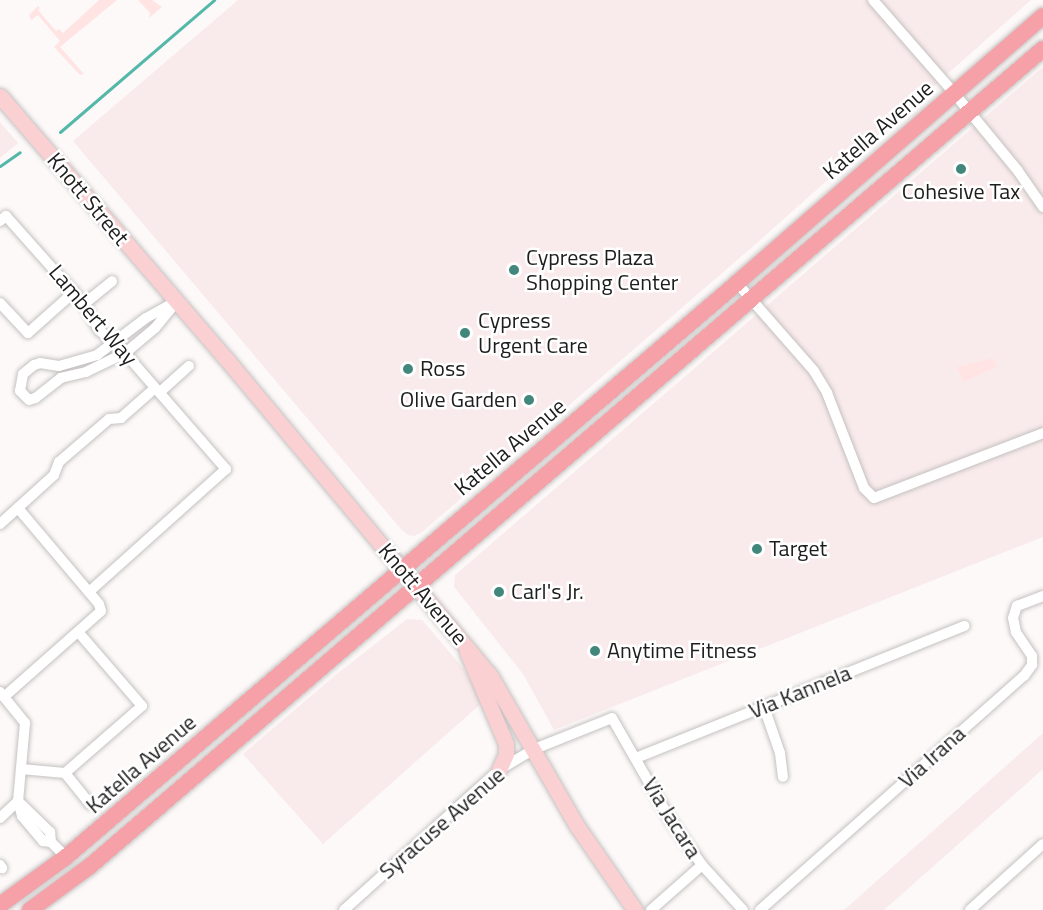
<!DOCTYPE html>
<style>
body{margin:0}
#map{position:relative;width:1043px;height:910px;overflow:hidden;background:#fdf9f9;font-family:"Titillium Web",sans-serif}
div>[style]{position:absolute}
.built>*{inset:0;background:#f9ebeb}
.green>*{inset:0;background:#ffe4e3}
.stream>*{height:3px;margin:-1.5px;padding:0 1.5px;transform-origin:1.5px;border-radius:1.5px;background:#54b8a9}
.roads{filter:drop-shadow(0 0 2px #c5c1c1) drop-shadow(0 0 2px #c5c1c1)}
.street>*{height:10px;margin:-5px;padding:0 5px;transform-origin:5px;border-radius:5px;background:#fff}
.secondary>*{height:15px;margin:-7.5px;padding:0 7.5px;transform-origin:7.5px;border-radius:7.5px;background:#fad0d3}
.primary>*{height:16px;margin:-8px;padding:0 8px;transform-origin:8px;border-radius:8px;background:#f6a1a7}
.dots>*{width:16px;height:16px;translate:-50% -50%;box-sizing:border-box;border:3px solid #fff;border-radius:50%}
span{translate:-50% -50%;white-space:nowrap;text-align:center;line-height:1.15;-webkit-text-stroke:5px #fff;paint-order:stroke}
.street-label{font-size:22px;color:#1e1d1d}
.poi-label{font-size:22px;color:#1e1d1d}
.left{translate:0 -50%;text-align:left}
.right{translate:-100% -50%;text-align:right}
</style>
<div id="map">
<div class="built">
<i style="clip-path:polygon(238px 0,1031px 0,750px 249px,421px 533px,414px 536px,408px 535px,400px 528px,73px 141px)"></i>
<i style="clip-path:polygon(1043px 67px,1043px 537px,554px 730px,523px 674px,454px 587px,455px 575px)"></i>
<i style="clip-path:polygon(0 122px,18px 143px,0 158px)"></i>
<i style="clip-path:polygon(407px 619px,422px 620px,464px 669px,483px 702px,323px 844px,243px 754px,338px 673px)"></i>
<i style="clip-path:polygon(1043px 733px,1043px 769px,884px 910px,844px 910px)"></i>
</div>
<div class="green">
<i style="clip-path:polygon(99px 0,117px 0,60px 47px,84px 74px,80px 75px,54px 47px,60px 41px,38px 15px,31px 20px,29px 15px,38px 6px,40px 8px,38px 10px,56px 31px,59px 29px,63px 33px)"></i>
<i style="clip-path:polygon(138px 0,152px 0,162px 7px,149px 18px,150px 13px)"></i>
<i style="clip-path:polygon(993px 358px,997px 367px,963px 382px,957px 367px)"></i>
</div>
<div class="stream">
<i style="left:60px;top:132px;width:203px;rotate:-40.6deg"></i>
<i style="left:0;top:166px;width:24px;rotate:-35deg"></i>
</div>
<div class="roads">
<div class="street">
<i style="left:873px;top:0;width:123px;rotate:48.9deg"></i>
<i style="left:954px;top:93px;width:101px;rotate:50.6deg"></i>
<i style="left:1018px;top:171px;width:44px;rotate:55.2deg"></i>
<i style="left:0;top:221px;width:8px;rotate:-40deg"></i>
<i style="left:6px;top:216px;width:118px;rotate:48.4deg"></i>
<i style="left:84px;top:304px;width:30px;rotate:60deg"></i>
<i style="left:99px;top:330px;width:35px;rotate:41deg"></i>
<i style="left:125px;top:353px;width:154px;rotate:49deg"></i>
<i style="left:226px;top:469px;width:184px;rotate:138.1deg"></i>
<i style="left:737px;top:283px;width:117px;rotate:48.8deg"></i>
<i style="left:814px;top:371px;width:26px;rotate:59deg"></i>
<i style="left:827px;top:393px;width:102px;rotate:68.7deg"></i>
<i style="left:864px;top:488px;width:14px;rotate:45deg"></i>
<i style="left:874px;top:498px;width:181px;rotate:-21deg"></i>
<i style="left:177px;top:301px;width:35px;rotate:129deg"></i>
<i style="left:155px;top:328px;width:39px;rotate:140deg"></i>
<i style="left:125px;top:353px;width:43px;rotate:154deg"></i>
<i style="left:86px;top:372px;width:26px;rotate:167deg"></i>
<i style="left:61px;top:378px;width:33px;rotate:142deg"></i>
<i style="left:35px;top:398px;width:6px;rotate:162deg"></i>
<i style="left:29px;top:400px;width:13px;rotate:-135deg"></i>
<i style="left:20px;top:391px;width:17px;rotate:-80deg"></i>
<i style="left:23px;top:374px;width:14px;rotate:-39deg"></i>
<i style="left:34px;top:365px;width:6px;rotate:-18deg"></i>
<i style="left:40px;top:363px;width:19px;rotate:9deg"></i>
<i style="left:59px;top:366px;width:40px;rotate:-16deg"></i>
<i style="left:97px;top:355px;width:61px;rotate:-37.1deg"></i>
<i style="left:146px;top:318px;width:35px;rotate:-29deg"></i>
<i style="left:0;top:303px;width:41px;rotate:47deg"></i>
<i style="left:28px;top:333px;width:62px;rotate:-41.7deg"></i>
<i style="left:84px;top:304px;width:36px;rotate:-39deg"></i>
<i style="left:160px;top:392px;width:39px;rotate:-42deg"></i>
<i style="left:0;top:524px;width:73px;rotate:-42.2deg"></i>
<i style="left:54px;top:475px;width:14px;rotate:-69deg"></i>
<i style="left:59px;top:462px;width:66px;rotate:-40.7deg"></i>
<i style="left:109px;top:419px;width:12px;rotate:-5deg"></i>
<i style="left:121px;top:418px;width:45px;rotate:-41.4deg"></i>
<i style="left:0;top:692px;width:40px;rotate:51deg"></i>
<i style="left:25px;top:723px;width:78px;rotate:95.1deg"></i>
<i style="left:18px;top:801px;width:16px;rotate:75deg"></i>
<i style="left:22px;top:816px;width:33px;rotate:50deg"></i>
<i style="left:43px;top:841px;width:8px;rotate:7deg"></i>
<i style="left:51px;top:842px;width:21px;rotate:45deg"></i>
<i style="left:5px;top:696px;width:128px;rotate:-41.5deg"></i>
<i style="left:101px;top:611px;width:7px;rotate:-106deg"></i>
<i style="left:99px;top:604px;width:126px;rotate:-130.2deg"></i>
<i style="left:764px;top:707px;width:49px;rotate:70.8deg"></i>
<i style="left:780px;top:753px;width:24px;rotate:83deg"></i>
<i style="left:636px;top:758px;width:354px;rotate:-21.9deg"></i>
<i style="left:21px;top:769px;width:44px;rotate:5.2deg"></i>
<i style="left:65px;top:773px;width:102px;rotate:-41deg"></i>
<i style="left:142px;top:706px;width:96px;rotate:-130.8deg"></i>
<i style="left:65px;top:773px;width:40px;rotate:51deg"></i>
<i style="left:18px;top:801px;width:45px;rotate:44.1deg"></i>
<i style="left:50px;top:832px;width:10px;rotate:84deg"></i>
<i style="left:0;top:818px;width:25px;rotate:-43deg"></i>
<i style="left:0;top:865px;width:4px;rotate:56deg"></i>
<i style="left:344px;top:910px;width:209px;rotate:-42.1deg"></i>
<i style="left:499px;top:770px;width:39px;rotate:-31deg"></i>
<i style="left:532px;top:750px;width:86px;rotate:-21.8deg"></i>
<i style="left:612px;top:718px;width:119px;rotate:60.2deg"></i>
<i style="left:671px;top:821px;width:54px;rotate:54.8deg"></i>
<i style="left:702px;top:865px;width:61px;rotate:47.7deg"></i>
<i style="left:651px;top:910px;width:68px;rotate:-41.4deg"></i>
<i style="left:760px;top:910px;width:353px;rotate:-41.6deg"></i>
<i style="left:1024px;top:676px;width:14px;rotate:-54deg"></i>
<i style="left:1032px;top:665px;width:9px;rotate:-90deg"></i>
<i style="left:1032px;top:656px;width:29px;rotate:-124deg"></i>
<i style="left:1016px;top:632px;width:14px;rotate:-102deg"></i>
<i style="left:1013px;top:618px;width:13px;rotate:-72deg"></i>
<i style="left:1017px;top:606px;width:28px;rotate:-21deg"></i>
<i style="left:970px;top:910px;width:98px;rotate:-42.1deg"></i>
</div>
<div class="secondary">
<i style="left:0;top:96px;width:350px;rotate:49.3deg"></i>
<i style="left:228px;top:361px;width:409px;rotate:50.2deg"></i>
<i style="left:490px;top:675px;width:174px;rotate:60.1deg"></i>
<i style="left:577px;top:826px;width:102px;rotate:55.4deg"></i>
<i style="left:467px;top:652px;width:100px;rotate:67deg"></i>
<i style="left:506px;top:744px;width:10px;rotate:90deg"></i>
<i style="left:506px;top:754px;width:17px;rotate:114deg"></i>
</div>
<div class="primary">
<i style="left:0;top:905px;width:82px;rotate:-36deg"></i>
<i style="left:66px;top:857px;width:883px;rotate:-40.54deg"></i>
<i style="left:737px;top:283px;width:406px;rotate:-41.1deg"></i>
<i style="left:30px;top:910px;width:74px;rotate:-36.3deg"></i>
<i style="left:90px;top:866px;width:1255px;rotate:-40.61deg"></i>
</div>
</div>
<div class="dots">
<i style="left:961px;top:169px;background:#42877c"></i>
<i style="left:514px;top:270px;background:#42877c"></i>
<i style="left:465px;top:333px;background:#42877c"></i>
<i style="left:408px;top:369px;background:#42877c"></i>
<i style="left:529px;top:400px;background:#42877c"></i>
<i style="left:757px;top:549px;background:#42877c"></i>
<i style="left:499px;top:592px;background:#42877c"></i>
<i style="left:595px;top:651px;background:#42877c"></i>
</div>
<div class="street-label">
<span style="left:878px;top:130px;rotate:-41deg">Katella Avenue</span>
<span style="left:88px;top:199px;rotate:50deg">Knott Street</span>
<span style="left:93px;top:315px;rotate:50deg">Lambert Way</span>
<span style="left:510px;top:447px;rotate:-40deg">Katella Avenue</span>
<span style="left:423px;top:594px;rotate:50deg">Knott Avenue</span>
<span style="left:800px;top:692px;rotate:-22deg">Via Kannela</span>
<span style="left:932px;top:757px;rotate:-42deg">Via Irana</span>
<span style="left:141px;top:764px;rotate:-41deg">Katella Avenue</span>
<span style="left:672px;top:818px;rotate:58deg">Via Jacara</span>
<span style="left:442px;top:823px;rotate:-41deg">Syracuse Avenue</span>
</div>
<div class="poi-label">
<span style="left:961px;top:192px">Cohesive Tax</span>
<span class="left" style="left:526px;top:270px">Cypress Plaza<br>Shopping Center</span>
<span class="left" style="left:478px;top:333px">Cypress<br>Urgent Care</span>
<span class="left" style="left:420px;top:369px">Ross</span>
<span class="right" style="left:517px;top:400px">Olive Garden</span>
<span class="left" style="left:769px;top:549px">Target</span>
<span class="left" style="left:511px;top:592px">Carl's Jr.</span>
<span class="left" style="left:607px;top:651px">Anytime Fitness</span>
</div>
</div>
